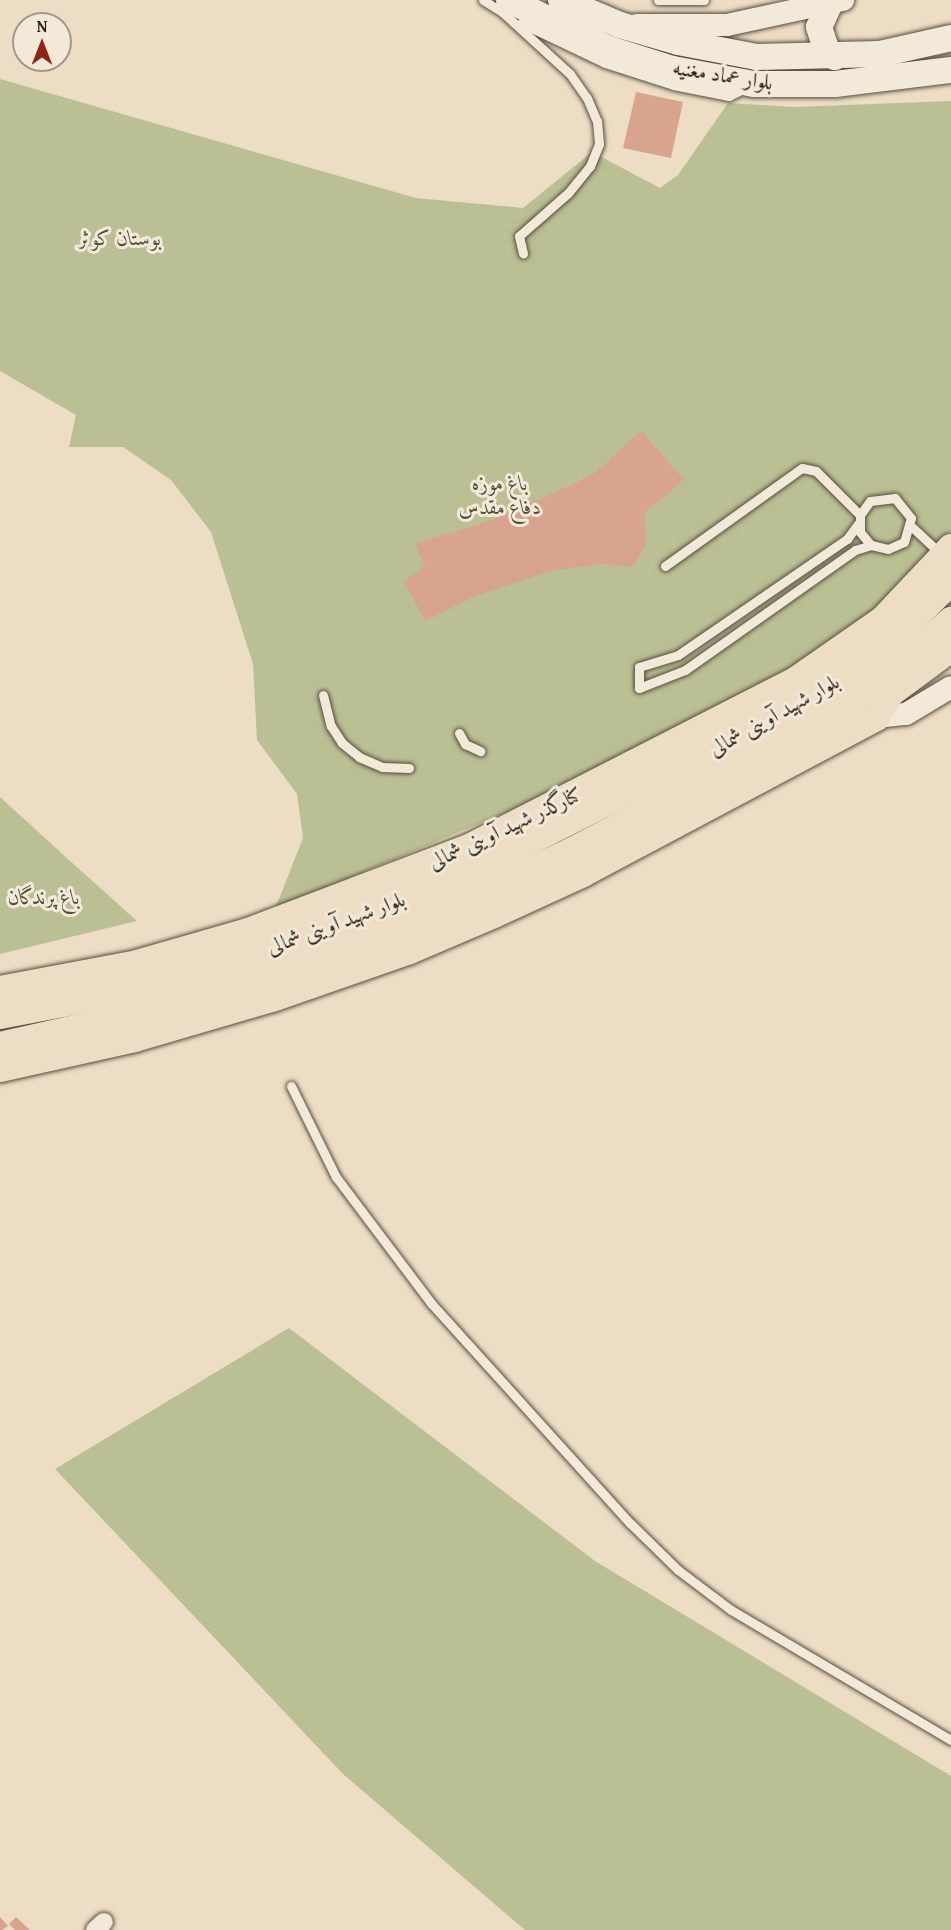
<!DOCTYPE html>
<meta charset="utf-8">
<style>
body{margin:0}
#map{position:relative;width:951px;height:1930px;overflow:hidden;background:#edddc4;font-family:"Gentium Book Plus",Amiri,serif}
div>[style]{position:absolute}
.green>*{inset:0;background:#bac093}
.building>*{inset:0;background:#d8a48e}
.roads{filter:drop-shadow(0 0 2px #584e41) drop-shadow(0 0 2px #584e41)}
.service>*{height:9px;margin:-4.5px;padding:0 4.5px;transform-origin:4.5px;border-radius:4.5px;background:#f3e9d9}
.minor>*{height:18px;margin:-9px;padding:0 9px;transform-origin:9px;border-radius:9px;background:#f3e9d9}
.tertiary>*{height:22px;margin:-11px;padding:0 11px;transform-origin:11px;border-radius:11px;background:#f3e9d9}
.secondary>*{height:26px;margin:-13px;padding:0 13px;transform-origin:13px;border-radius:13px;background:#f3e9d9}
.primary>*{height:28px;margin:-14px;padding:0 14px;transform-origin:14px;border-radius:14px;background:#edddc4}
span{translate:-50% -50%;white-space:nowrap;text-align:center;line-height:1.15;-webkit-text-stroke:6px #f3e9d9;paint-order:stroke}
.street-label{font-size:21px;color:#271f15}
.park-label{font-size:21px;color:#534f3b;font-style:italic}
.north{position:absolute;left:12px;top:12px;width:60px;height:60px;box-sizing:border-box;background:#f3e9d9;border:2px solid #a1988b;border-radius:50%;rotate:0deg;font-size:16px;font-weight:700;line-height:24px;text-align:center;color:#271f15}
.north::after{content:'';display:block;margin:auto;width:21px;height:27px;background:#8f2418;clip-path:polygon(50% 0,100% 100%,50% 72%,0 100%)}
</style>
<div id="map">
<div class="green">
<i style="clip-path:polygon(0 79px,416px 198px,523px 208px,592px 152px,660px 188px,678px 175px,728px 103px,794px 107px,951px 101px,951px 530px,916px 572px,862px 623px,793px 667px,542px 797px,275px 909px,303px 838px,297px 794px,257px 740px,253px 664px,211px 532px,171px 480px,123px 447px,69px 447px,76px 415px,0 371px)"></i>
<i style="clip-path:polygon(0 797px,69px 860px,137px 921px,0 954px)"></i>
<i style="clip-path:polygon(289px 1328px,595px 1561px,951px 1776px,951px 1930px,525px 1930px,343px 1774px,55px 1469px)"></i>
</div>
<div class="building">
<i style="clip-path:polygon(636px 92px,683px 102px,671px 158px,623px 148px)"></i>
<i style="clip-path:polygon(641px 431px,684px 479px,644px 514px,646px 544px,633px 567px,601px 564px,550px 571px,473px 597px,425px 621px,404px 581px,425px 567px,415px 544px,487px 522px,576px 483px,600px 469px)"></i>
<i style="clip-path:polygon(0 1917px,8px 1926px,2px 1930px,0 1930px)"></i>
<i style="clip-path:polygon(16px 1917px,30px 1930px,15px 1930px,9px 1924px)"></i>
</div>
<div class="roads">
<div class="service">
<i style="left:483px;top:0;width:25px;rotate:32deg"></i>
<i style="left:658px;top:0;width:46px"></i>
<i style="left:500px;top:10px;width:95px;rotate:42.4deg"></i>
<i style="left:570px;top:74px;width:29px;rotate:55deg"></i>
<i style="left:587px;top:98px;width:25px;rotate:67deg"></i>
<i style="left:597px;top:121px;width:23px;rotate:85deg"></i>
<i style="left:599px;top:144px;width:24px;rotate:112deg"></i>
<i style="left:590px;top:166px;width:35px;rotate:129deg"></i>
<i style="left:568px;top:193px;width:65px;rotate:138.7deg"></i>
<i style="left:519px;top:236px;width:18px;rotate:77deg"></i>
<i style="left:521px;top:23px;width:93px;rotate:25.5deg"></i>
<i style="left:605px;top:63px;width:71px;rotate:17.9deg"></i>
<i style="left:673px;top:85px;width:57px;rotate:11.1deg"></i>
<i style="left:729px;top:96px;width:16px;rotate:-27deg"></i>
<i style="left:912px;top:527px;width:38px;rotate:43deg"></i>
<i style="left:665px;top:566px;width:168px;rotate:-35.6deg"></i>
<i style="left:802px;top:468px;width:14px;rotate:12deg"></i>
<i style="left:816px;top:471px;width:62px;rotate:45deg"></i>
<i style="left:639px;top:688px;width:49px;rotate:-21.4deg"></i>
<i style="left:685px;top:670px;width:208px;rotate:-35.2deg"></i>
<i style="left:855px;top:550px;width:17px;rotate:-17deg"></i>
<i style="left:871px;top:545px;width:17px;rotate:13deg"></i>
<i style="left:888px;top:549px;width:17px;rotate:-24deg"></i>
<i style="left:904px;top:542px;width:25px;rotate:-74deg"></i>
<i style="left:911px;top:518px;width:26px;rotate:-129deg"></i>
<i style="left:895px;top:498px;width:25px;rotate:173deg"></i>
<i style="left:870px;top:501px;width:17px;rotate:126deg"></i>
<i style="left:860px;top:515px;width:17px;rotate:90deg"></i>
<i style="left:860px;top:532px;width:17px;rotate:50deg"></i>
<i style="left:639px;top:688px;width:21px;rotate:-90deg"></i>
<i style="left:639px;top:667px;width:41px;rotate:-17.1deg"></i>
<i style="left:678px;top:655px;width:205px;rotate:-34.5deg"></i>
<i style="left:847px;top:539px;width:19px;rotate:-54deg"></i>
<i style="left:323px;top:695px;width:32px;rotate:76deg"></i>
<i style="left:331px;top:726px;width:20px;rotate:57deg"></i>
<i style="left:342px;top:743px;width:22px;rotate:39deg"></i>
<i style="left:359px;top:757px;width:25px;rotate:23deg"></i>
<i style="left:382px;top:767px;width:27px;rotate:2deg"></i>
<i style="left:459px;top:733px;width:13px;rotate:61deg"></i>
<i style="left:465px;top:744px;width:17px;rotate:25deg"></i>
<i style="left:291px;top:1086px;width:102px;rotate:63.7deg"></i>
<i style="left:336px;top:1177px;width:158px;rotate:53deg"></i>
<i style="left:431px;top:1303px;width:297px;rotate:47.9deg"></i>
<i style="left:630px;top:1523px;width:67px;rotate:44.4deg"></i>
<i style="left:678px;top:1570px;width:66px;rotate:37deg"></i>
<i style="left:731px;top:1610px;width:256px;rotate:30.6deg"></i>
</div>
<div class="minor">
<i style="left:95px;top:1930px;width:12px;rotate:-42deg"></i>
</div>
<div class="tertiary">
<i style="left:637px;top:25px;width:90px"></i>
<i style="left:727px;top:25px;width:119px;rotate:-12.2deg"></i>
<i style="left:876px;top:717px;width:30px;rotate:-6deg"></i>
<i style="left:906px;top:714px;width:52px;rotate:-31deg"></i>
</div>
<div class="secondary">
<i style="left:509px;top:0;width:111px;rotate:26.1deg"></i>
<i style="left:609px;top:49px;width:67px;rotate:17.4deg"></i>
<i style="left:673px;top:69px;width:82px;rotate:10.5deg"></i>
<i style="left:754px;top:84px;width:81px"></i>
<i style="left:835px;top:84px;width:117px;rotate:-6.9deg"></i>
<i style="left:561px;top:0;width:64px;rotate:23deg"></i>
<i style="left:620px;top:25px;width:60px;rotate:16.3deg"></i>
<i style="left:678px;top:42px;width:80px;rotate:10.8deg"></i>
<i style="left:757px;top:57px;width:123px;rotate:-1.4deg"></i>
<i style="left:880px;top:54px;width:73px;rotate:-12.7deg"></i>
<i style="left:829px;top:5px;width:24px;rotate:114deg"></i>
<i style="left:819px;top:27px;width:23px;rotate:72deg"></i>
<i style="left:826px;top:49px;width:12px;rotate:42deg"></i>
</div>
<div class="primary">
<i style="left:0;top:990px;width:139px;rotate:-10.7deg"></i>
<i style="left:137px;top:964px;width:116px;rotate:-16.1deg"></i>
<i style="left:248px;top:932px;width:234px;rotate:-20.8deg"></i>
<i style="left:467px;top:849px;width:371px;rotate:-27.1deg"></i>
<i style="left:797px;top:680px;width:105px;rotate:-34.9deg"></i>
<i style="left:883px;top:620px;width:99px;rotate:-46.6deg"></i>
<i style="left:0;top:1015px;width:123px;rotate:-10.8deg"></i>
<i style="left:121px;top:992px;width:141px;rotate:-16.5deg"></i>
<i style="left:256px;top:952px;width:141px;rotate:-19.5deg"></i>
<i style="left:389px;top:905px;width:95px;rotate:-23deg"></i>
<i style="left:476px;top:868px;width:374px;rotate:-26.8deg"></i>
<i style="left:810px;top:699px;width:100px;rotate:-36.1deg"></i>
<i style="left:891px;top:640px;width:84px;rotate:-44.5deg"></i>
<i style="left:0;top:1046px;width:132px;rotate:-12.7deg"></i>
<i style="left:129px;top:1017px;width:141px;rotate:-16.5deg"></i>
<i style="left:264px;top:977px;width:238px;rotate:-21deg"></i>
<i style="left:486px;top:892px;width:94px;rotate:-25.2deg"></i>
<i style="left:571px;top:852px;width:285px;rotate:-27.6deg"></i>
<i style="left:824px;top:720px;width:107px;rotate:-35.9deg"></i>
<i style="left:911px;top:657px;width:54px;rotate:-42deg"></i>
<i style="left:0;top:1068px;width:138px;rotate:-12.5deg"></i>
<i style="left:135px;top:1038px;width:143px;rotate:-16.3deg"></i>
<i style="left:272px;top:998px;width:146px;rotate:-19.2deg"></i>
<i style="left:410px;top:950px;width:91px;rotate:-23.2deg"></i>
<i style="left:494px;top:914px;width:98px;rotate:-24.7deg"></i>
<i style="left:583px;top:873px;width:332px;rotate:-28deg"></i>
<i style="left:876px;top:717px;width:28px;rotate:-60deg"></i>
<i style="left:890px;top:693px;width:76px;rotate:-36.4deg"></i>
</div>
</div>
<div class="street-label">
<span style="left:723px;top:75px;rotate:9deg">بلوار عماد مغنیه</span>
<span style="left:774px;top:715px;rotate:-29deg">بلوار شهید آوینی شمالی</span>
<span style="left:505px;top:828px;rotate:-25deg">کنارگذر شهید آوینی شمالی</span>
<span style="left:336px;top:923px;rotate:-20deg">بلوار شهید آوینی شمالی</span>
</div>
<div class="park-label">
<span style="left:120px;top:238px">بوستان کوثر</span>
<span style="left:500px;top:495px">باغ موزه<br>دفاع مقدس</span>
<span style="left:44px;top:897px">باغ پرندگان</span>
</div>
<div class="north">N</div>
</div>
